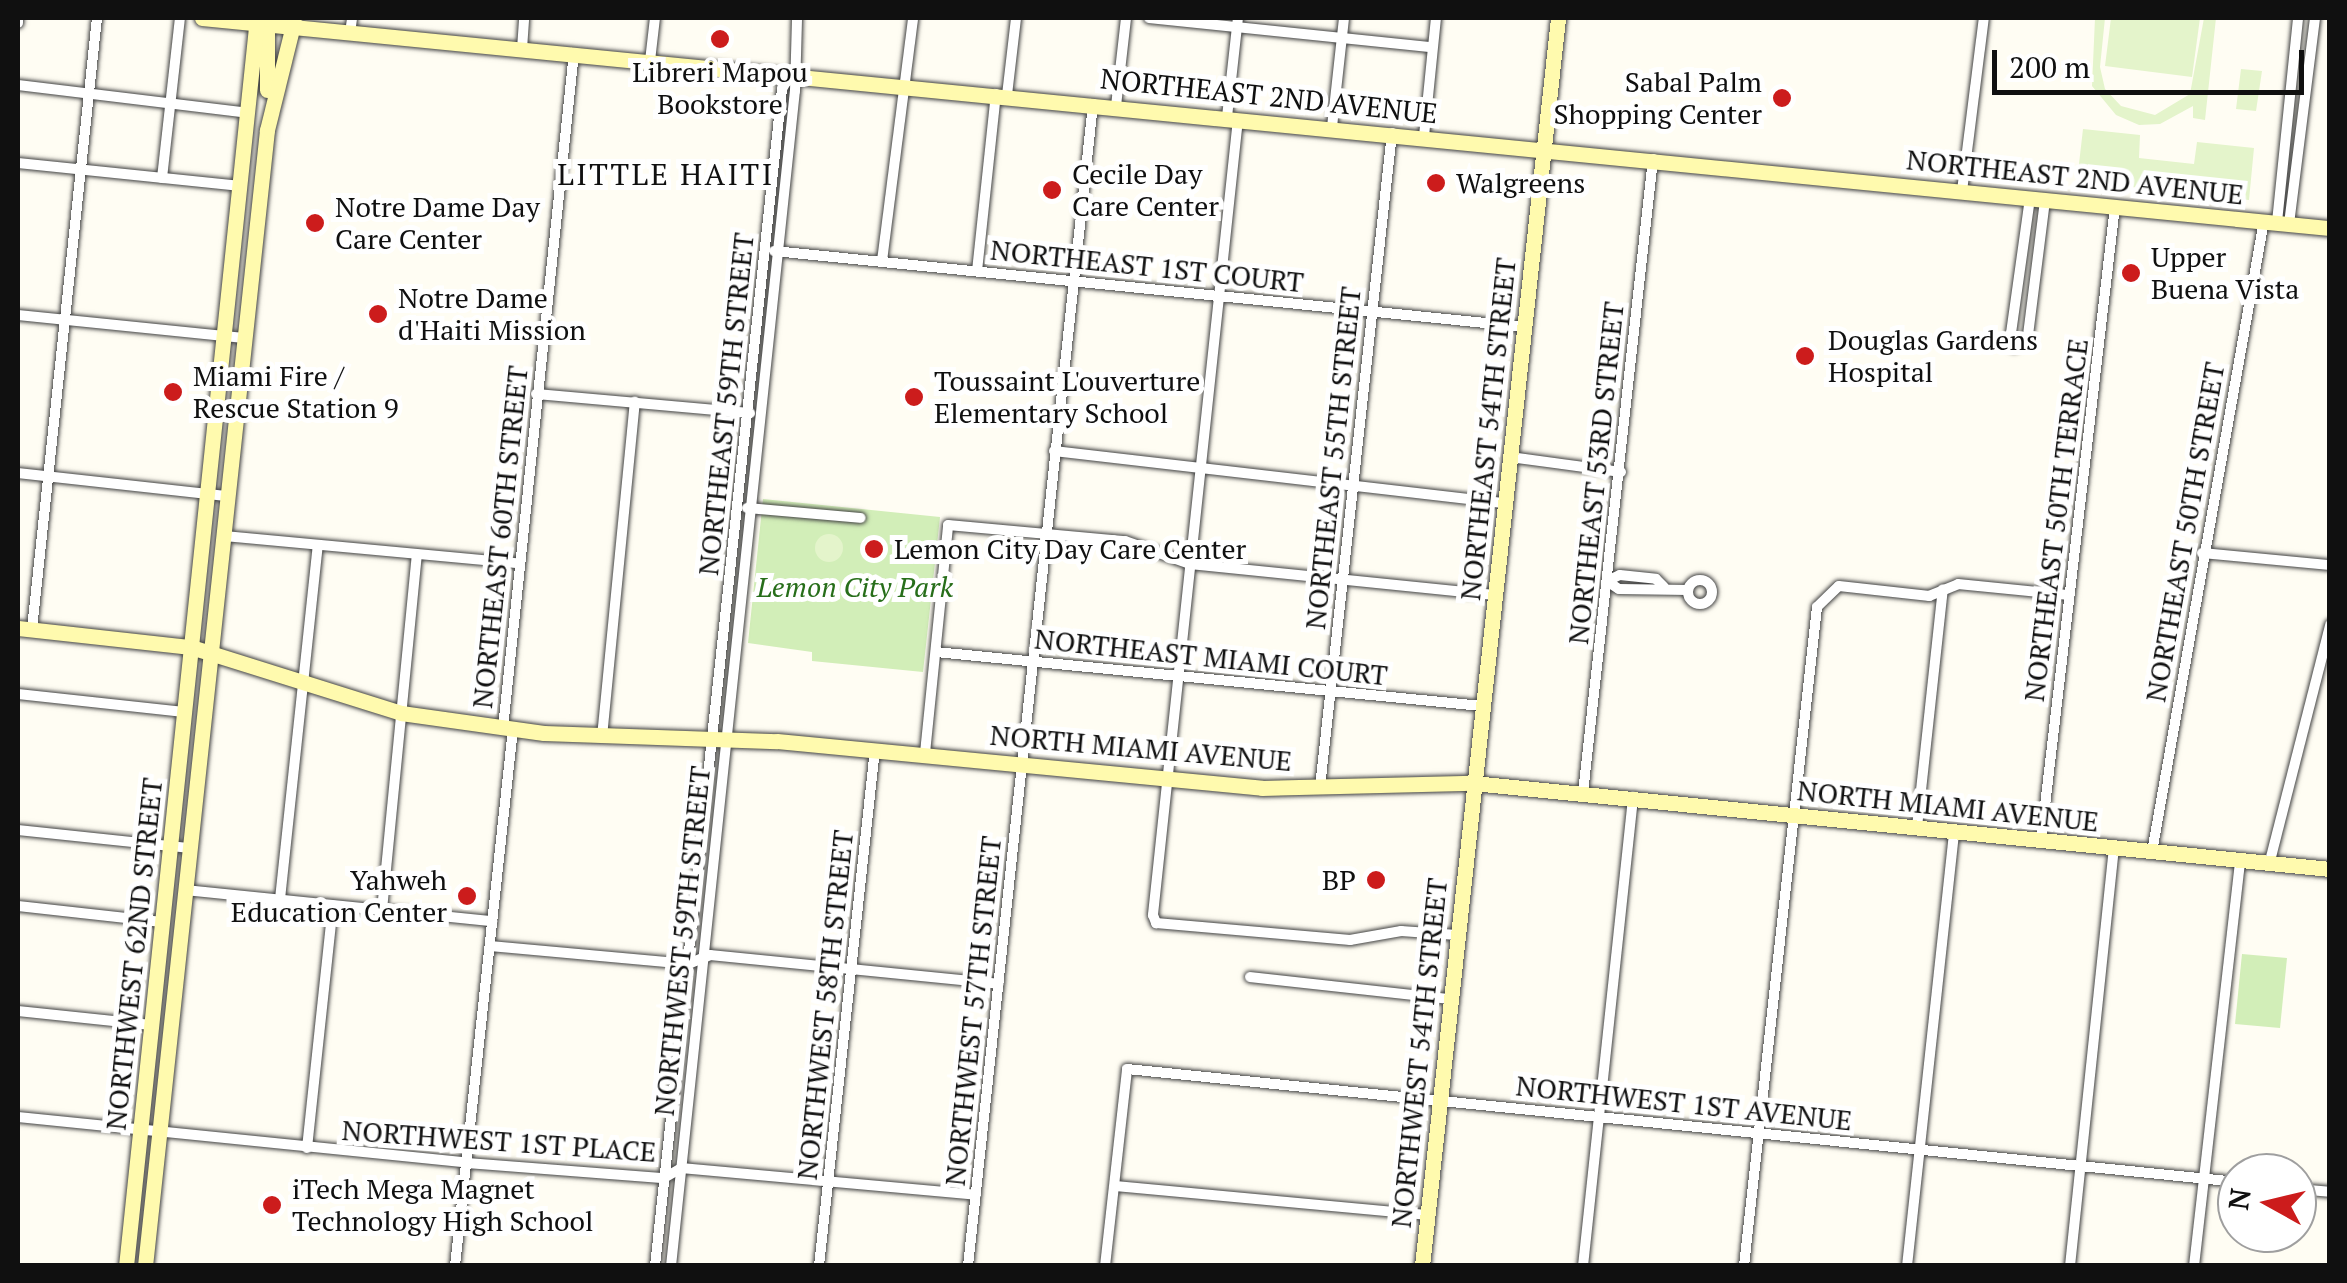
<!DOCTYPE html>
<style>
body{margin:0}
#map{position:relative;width:2347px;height:1283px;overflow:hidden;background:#fffdf3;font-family:"PT Serif",serif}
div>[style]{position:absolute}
.green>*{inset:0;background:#d2eeb8}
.pitch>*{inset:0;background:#e4f4cb}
.round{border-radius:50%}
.roads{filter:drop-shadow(0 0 2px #434343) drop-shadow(0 0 2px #434343)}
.minor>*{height:10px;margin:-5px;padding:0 5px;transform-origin:5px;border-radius:5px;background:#fff}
.minor>.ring{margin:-5px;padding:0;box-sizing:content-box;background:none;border:10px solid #fff;border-radius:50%}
.secondary>*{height:15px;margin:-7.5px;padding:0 7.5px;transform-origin:7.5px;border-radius:7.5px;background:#fffaae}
.dots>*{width:28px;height:28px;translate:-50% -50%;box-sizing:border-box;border:5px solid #fff;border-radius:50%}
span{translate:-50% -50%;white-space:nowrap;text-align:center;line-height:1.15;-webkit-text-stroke:10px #fff;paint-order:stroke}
.poi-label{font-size:28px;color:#101010}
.right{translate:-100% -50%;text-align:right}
.left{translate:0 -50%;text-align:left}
.street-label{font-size:28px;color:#101010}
.park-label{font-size:28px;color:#276e1a;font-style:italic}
.neighbourhood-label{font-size:30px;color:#101010;letter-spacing:2.5px}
.frame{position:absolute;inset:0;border:20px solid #101010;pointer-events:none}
.north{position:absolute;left:2217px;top:1153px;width:100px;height:100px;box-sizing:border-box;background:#fff;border:2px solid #9f9f9f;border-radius:50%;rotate:278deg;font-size:28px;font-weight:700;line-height:40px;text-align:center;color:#101010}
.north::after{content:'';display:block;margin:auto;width:35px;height:45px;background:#cc1c1c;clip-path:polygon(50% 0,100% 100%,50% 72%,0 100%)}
.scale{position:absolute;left:1992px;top:50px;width:312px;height:45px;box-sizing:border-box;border:5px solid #101010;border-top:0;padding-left:12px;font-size:30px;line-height:35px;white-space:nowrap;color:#101010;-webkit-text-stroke:8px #fff;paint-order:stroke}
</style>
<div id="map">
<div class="green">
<i style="clip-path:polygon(763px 499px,940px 517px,923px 672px,812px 661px,812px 652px,748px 643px)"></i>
<i style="clip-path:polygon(2242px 954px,2287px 958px,2280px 1028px,2235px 1024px)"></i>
</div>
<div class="pitch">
<i style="clip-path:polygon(2095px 18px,2105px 18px,2100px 67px,2105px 89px,2121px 106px,2155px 115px,2190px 94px,2204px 18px,2216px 18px,2205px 120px,2193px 118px,2193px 106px,2160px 124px,2139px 125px,2116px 115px,2092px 86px)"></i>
<i style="clip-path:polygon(2111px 18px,2200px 18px,2192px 77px,2105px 66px)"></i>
<i style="clip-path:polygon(2241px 69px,2262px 71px,2256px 111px,2236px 109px)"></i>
<i style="clip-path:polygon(2083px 129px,2140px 135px,2139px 158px,2194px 164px,2197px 142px,2254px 148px,2249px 200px,2077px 181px)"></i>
<i class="round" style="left:815px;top:534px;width:28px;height:28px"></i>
</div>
<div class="roads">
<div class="minor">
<i style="left:1149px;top:18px;width:284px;rotate:5.9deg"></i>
<i style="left:18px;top:23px;width:5px;rotate:-90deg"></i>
<i style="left:350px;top:33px;width:15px;rotate:-82deg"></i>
<i style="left:522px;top:49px;width:31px;rotate:-86deg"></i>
<i style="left:650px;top:61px;width:43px;rotate:-83.4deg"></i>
<i style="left:18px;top:85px;width:233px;rotate:6.9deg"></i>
<i style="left:1007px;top:95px;width:78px;rotate:-83.3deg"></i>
<i style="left:1116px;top:106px;width:89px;rotate:-83.5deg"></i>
<i style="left:1227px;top:117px;width:100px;rotate:-83.7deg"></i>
<i style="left:1238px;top:119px;width:801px;rotate:96.1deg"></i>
<i style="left:1153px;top:915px;width:9px;rotate:69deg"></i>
<i style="left:1156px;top:923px;width:195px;rotate:5deg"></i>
<i style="left:1350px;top:940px;width:52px;rotate:-10deg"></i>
<i style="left:1401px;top:931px;width:56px;rotate:4.1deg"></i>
<i style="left:1332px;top:127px;width:110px;rotate:-83.7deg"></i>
<i style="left:1424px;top:136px;width:119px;rotate:-84.2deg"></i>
<i style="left:18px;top:163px;width:224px;rotate:5.9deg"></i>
<i style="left:162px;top:178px;width:161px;rotate:-83.6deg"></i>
<i style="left:1962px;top:191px;width:174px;rotate:-82.8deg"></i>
<i style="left:2030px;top:198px;width:136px;rotate:98deg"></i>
<i style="left:2011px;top:333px;width:14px;rotate:78deg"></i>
<i style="left:2014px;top:347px;width:18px;rotate:-41deg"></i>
<i style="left:2028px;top:335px;width:136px;rotate:-82.8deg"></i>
<i style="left:2277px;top:222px;width:205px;rotate:-84.1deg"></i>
<i style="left:2289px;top:224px;width:208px;rotate:-82.8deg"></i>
<i style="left:774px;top:251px;width:755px;rotate:5.78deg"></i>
<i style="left:882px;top:261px;width:245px;rotate:-82.7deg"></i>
<i style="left:977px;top:271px;width:178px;rotate:-83.9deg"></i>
<i style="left:18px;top:315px;width:227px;rotate:5.8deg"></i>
<i style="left:536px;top:394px;width:215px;rotate:5.1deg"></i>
<i style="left:1054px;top:451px;width:454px;rotate:6.6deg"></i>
<i style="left:1510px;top:457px;width:112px;rotate:7.7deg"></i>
<i style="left:18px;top:473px;width:211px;rotate:6.3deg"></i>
<i style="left:747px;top:508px;width:114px;rotate:5deg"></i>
<i style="left:224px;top:536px;width:294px;rotate:5.3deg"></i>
<i style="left:2202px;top:553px;width:129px;rotate:5.4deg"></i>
<i class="ring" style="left:1688px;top:580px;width:14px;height:14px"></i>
<i style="left:1607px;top:581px;width:14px;rotate:34deg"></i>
<i style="left:1619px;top:589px;width:69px;rotate:0.8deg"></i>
<i style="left:1607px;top:581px;width:14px;rotate:-25deg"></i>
<i style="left:1620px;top:575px;width:36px;rotate:6deg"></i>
<i style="left:1656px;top:579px;width:11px;rotate:45deg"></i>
<i style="left:32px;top:629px;width:614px;rotate:-83.93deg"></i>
<i style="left:936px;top:652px;width:549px;rotate:5.65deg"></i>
<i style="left:18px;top:694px;width:167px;rotate:6.2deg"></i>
<i style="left:503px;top:728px;width:679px;rotate:-84deg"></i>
<i style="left:602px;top:737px;width:337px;rotate:-84.4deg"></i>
<i style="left:925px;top:753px;width:229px;rotate:-84.2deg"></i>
<i style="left:948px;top:525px;width:178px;rotate:5.2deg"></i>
<i style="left:1125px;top:541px;width:69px;rotate:19.5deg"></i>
<i style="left:1190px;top:564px;width:306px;rotate:5.8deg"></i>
<i style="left:1320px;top:787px;width:658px;rotate:-83.72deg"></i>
<i style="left:1583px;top:793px;width:638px;rotate:-83.7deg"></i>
<i style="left:1917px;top:827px;width:239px;rotate:-83.8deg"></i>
<i style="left:18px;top:830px;width:173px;rotate:6deg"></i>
<i style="left:2041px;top:840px;width:638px;rotate:-83.34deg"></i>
<i style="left:2152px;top:852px;width:641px;rotate:-79.94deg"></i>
<i style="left:2270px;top:861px;width:244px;rotate:-75.7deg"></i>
<i style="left:185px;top:890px;width:309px;rotate:5.8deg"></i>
<i style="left:280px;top:899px;width:355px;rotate:-83.9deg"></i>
<i style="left:18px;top:906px;width:145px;rotate:6.3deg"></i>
<i style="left:382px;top:910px;width:357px;rotate:-84.4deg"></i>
<i style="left:490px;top:946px;width:199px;rotate:5.2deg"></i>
<i style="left:688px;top:964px;width:24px;rotate:-22deg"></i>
<i style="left:710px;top:955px;width:290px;rotate:5.7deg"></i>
<i style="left:1250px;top:977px;width:201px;rotate:6.3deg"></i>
<i style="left:18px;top:1011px;width:134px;rotate:6deg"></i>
<i style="left:18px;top:1117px;width:451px;rotate:5.8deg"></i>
<i style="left:467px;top:1163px;width:198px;rotate:4.4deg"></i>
<i style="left:664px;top:1178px;width:20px;rotate:-30deg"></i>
<i style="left:681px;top:1168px;width:296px;rotate:5.2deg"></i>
<i style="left:307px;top:1148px;width:244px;rotate:-83.9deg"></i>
<i style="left:1115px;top:1186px;width:313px;rotate:5.3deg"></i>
<i style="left:2297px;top:1189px;width:33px;rotate:5deg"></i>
<i style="left:455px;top:1266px;width:540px;rotate:-83.84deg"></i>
<i style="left:655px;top:1266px;width:1184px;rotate:-83.84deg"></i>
<i style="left:782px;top:89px;width:16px;rotate:-60deg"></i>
<i style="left:671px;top:1266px;width:1182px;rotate:-83.98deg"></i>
<i style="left:795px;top:91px;width:73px;rotate:-88.4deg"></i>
<i style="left:819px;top:1266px;width:520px;rotate:-83.82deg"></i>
<i style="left:968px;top:1266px;width:1169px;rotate:-83.86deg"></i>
<i style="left:1105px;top:1266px;width:198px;rotate:-83.6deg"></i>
<i style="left:1127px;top:1069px;width:1116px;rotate:5.81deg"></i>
<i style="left:1583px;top:1266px;width:472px;rotate:-83.9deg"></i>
<i style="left:1744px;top:1266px;width:663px;rotate:-83.68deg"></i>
<i style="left:1817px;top:607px;width:30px;rotate:-44deg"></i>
<i style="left:1839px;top:586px;width:91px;rotate:6.3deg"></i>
<i style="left:1929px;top:596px;width:31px;rotate:-22deg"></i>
<i style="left:1958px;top:584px;width:112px;rotate:5.7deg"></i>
<i style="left:1907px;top:1266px;width:438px;rotate:-83.8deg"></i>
<i style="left:2070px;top:1266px;width:420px;rotate:-84deg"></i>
<i style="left:2194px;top:1266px;width:409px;rotate:-83.5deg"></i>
</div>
<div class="secondary">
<i style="left:202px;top:18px;width:2138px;rotate:5.64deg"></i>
<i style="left:257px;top:24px;width:13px;rotate:42deg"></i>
<i style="left:267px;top:33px;width:57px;rotate:90deg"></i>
<i style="left:18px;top:628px;width:174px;rotate:6.3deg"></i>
<i style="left:191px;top:647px;width:220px;rotate:17.4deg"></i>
<i style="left:401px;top:713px;width:144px;rotate:8deg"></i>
<i style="left:544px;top:733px;width:233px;rotate:2deg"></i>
<i style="left:777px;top:741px;width:487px;rotate:5.5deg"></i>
<i style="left:1262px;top:788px;width:211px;rotate:-1.4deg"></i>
<i style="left:1473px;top:783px;width:861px;rotate:5.73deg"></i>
<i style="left:126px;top:1266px;width:1255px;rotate:-84.01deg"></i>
<i style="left:145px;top:1266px;width:1143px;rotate:-83.87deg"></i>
<i style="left:267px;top:130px;width:112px;rotate:-76.1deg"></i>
<i style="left:1422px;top:1266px;width:1255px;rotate:-83.78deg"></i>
</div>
</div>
<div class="dots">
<i style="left:720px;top:39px;background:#cc1c1c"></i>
<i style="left:1782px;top:98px;background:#cc1c1c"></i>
<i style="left:1436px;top:183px;background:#cc1c1c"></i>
<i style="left:1052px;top:190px;background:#cc1c1c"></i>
<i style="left:315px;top:223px;background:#cc1c1c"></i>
<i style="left:2131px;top:273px;background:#cc1c1c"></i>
<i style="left:378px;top:314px;background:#cc1c1c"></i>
<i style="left:1805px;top:356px;background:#cc1c1c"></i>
<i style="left:173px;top:392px;background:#cc1c1c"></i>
<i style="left:914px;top:397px;background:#cc1c1c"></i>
<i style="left:874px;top:549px;background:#cc1c1c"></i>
<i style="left:1376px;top:880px;background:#cc1c1c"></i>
<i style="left:467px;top:896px;background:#cc1c1c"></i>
<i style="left:272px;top:1205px;background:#cc1c1c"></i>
</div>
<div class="poi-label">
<span style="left:720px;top:88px">Libreri Mapou<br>Bookstore</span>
<span class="right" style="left:1762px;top:98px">Sabal Palm<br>Shopping Center</span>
<span class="left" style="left:1072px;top:190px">Cecile Day<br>Care Center</span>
<span class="left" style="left:1456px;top:183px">Walgreens</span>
<span class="left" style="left:335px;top:223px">Notre Dame Day<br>Care Center</span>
<span class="left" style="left:2151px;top:273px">Upper<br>Buena Vista</span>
<span class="left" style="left:398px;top:314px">Notre Dame<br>d'Haiti Mission</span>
<span class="left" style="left:1828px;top:356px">Douglas Gardens<br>Hospital</span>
<span class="left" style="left:193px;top:392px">Miami Fire /<br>Rescue Station 9</span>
<span class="left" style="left:934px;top:397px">Toussaint L'ouverture<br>Elementary School</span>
<span class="left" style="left:894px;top:549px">Lemon City Day Care Center</span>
<span class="right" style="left:447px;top:896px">Yahweh<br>Education Center</span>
<span class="right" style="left:1356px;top:880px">BP</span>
<span class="left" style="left:292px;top:1205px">iTech Mega Magnet<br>Technology High School</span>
</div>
<div class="street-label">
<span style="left:1269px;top:96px;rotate:6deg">NORTHEAST 2ND AVENUE</span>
<span style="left:2075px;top:177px;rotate:6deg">NORTHEAST 2ND AVENUE</span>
<span style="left:1147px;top:266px;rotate:6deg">NORTHEAST 1ST COURT</span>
<span style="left:726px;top:404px;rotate:-84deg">NORTHEAST 59TH STREET</span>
<span style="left:1488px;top:429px;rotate:-84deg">NORTHEAST 54TH STREET</span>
<span style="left:1333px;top:458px;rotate:-84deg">NORTHEAST 55TH STREET</span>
<span style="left:1596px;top:473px;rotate:-84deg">NORTHEAST 53RD STREET</span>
<span style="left:2056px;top:520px;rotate:-83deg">NORTHEAST 50TH TERRACE</span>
<span style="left:2185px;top:532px;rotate:-80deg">NORTHEAST 50TH STREET</span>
<span style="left:500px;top:537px;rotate:-84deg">NORTHEAST 60TH STREET</span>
<span style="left:1211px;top:657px;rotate:6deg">NORTHEAST MIAMI COURT</span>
<span style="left:1141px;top:748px;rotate:5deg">NORTH MIAMI AVENUE</span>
<span style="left:1948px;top:806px;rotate:6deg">NORTH MIAMI AVENUE</span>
<span style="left:682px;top:941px;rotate:-84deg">NORTHWEST 59TH STREET</span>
<span style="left:134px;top:954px;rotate:-84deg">NORTHWEST 62ND STREET</span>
<span style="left:825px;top:1005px;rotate:-84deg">NORTHWEST 58TH STREET</span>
<span style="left:973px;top:1011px;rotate:-84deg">NORTHWEST 57TH STREET</span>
<span style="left:1419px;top:1053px;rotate:-84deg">NORTHWEST 54TH STREET</span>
<span style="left:1684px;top:1103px;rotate:6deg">NORTHWEST 1ST AVENUE</span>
<span style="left:499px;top:1141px;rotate:4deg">NORTHWEST 1ST PLACE</span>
</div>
<div class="park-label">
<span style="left:855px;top:587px">Lemon City Park</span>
</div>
<div class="neighbourhood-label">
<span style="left:666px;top:174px">LITTLE HAITI</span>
</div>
<div class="frame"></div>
<div class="north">N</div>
<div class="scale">200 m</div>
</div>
